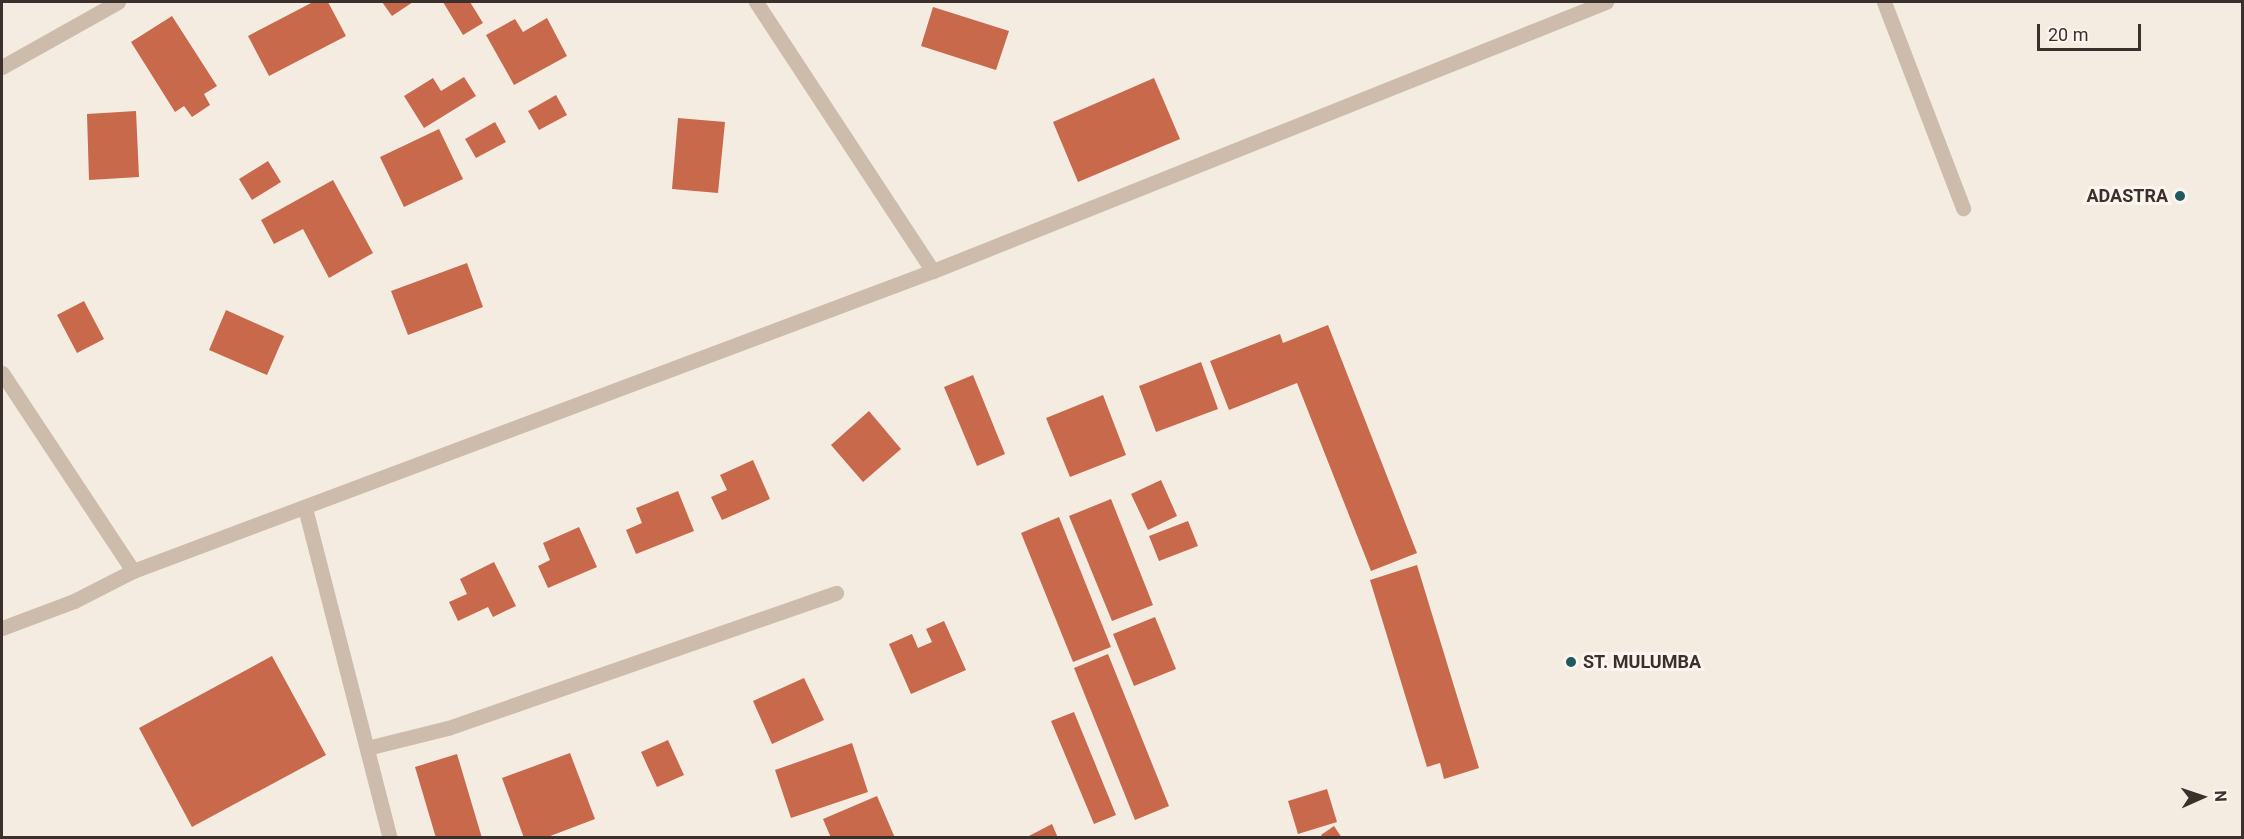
<!DOCTYPE html>
<style>
body{margin:0}
#map{position:relative;width:2244px;height:839px;overflow:hidden;background:#f4ebe1;font-family:Roboto,sans-serif}
div>[style]{position:absolute}
.building>*{inset:0;background:#c8694b}
.minor>*{height:15px;margin:-7.5px;padding:0 7.5px;transform-origin:7.5px;border-radius:7.5px;background:#cdbbac}
.dots>*{width:16px;height:16px;translate:-50% -50%;box-sizing:border-box;border:3px solid #fbf5ee;border-radius:50%}
span{translate:-50% -50%;white-space:nowrap;text-align:center;line-height:1.15;-webkit-text-stroke:6px #fbf5ee;paint-order:stroke}
.poi-label{font-size:18px;color:#3b302b;font-weight:700}
.right{translate:-100% -50%;text-align:right}
.left{translate:0 -50%;text-align:left}
.frame{position:absolute;inset:0;border:3px solid #3b302b;pointer-events:none}
.north{position:absolute;left:2172px;top:767px;width:60px;height:60px;-webkit-text-stroke:4px #fbf5ee;paint-order:stroke;rotate:87deg;font-size:16px;font-weight:700;line-height:24px;text-align:center;color:#3b302b}
.north::after{content:'';display:block;margin:auto;width:21px;height:27px;background:#3b302b;clip-path:polygon(50% 0,100% 100%,50% 72%,0 100%)}
.scale{position:absolute;left:2037px;top:24px;width:104px;height:27px;box-sizing:border-box;border:3px solid #3b302b;border-top:0;padding-left:8px;font-size:18px;line-height:21px;white-space:nowrap;color:#3b302b;-webkit-text-stroke:4px #fbf5ee;paint-order:stroke}
</style>
<div id="map">
<div class="building">
<i style="clip-path:polygon(313px 2px,328px 2px,346px 36px,269px 76px,248px 36px)"></i>
<i style="clip-path:polygon(382px 2px,413px 2px,392px 16px)"></i>
<i style="clip-path:polygon(443px 2px,470px 2px,483px 23px,463px 35px)"></i>
<i style="clip-path:polygon(933px 7px,1009px 31px,996px 70px,921px 46px)"></i>
<i style="clip-path:polygon(172px 16px,217px 86px,204px 94px,210px 105px,192px 117px,184px 106px,175px 112px,131px 42px)"></i>
<i style="clip-path:polygon(547px 18px,567px 56px,514px 85px,486px 35px,515px 19px,523px 32px)"></i>
<i style="clip-path:polygon(464px 77px,476px 96px,424px 128px,404px 96px,433px 78px,441px 91px)"></i>
<i style="clip-path:polygon(1154px 78px,1180px 139px,1078px 182px,1053px 122px)"></i>
<i style="clip-path:polygon(556px 95px,567px 115px,539px 130px,528px 111px)"></i>
<i style="clip-path:polygon(136px 111px,139px 177px,89px 180px,87px 114px)"></i>
<i style="clip-path:polygon(678px 118px,725px 122px,718px 193px,672px 189px)"></i>
<i style="clip-path:polygon(495px 122px,506px 142px,476px 158px,465px 139px)"></i>
<i style="clip-path:polygon(439px 129px,463px 179px,404px 207px,380px 157px)"></i>
<i style="clip-path:polygon(268px 161px,281px 182px,252px 200px,239px 179px)"></i>
<i style="clip-path:polygon(333px 180px,373px 253px,329px 278px,303px 229px,274px 244px,261px 220px)"></i>
<i style="clip-path:polygon(467px 263px,483px 307px,408px 335px,391px 291px)"></i>
<i style="clip-path:polygon(84px 301px,104px 339px,77px 353px,57px 315px)"></i>
<i style="clip-path:polygon(226px 310px,284px 336px,267px 375px,209px 350px)"></i>
<i style="clip-path:polygon(1328px 325px,1417px 553px,1371px 571px,1297px 383px,1229px 410px,1210px 361px,1280px 334px,1283px 343px)"></i>
<i style="clip-path:polygon(1201px 362px,1218px 409px,1156px 432px,1139px 386px)"></i>
<i style="clip-path:polygon(973px 375px,1005px 454px,977px 466px,944px 387px)"></i>
<i style="clip-path:polygon(1103px 395px,1126px 455px,1070px 477px,1046px 418px)"></i>
<i style="clip-path:polygon(869px 411px,901px 449px,863px 482px,831px 445px)"></i>
<i style="clip-path:polygon(753px 460px,770px 499px,722px 520px,711px 497px,727px 490px,720px 475px)"></i>
<i style="clip-path:polygon(1161px 480px,1177px 516px,1148px 530px,1131px 494px)"></i>
<i style="clip-path:polygon(678px 491px,694px 531px,636px 554px,626px 530px,642px 523px,636px 508px)"></i>
<i style="clip-path:polygon(1111px 499px,1153px 605px,1112px 621px,1069px 516px)"></i>
<i style="clip-path:polygon(1059px 517px,1111px 647px,1073px 662px,1021px 533px)"></i>
<i style="clip-path:polygon(1188px 521px,1198px 546px,1159px 561px,1149px 536px)"></i>
<i style="clip-path:polygon(579px 527px,597px 567px,548px 588px,538px 566px,550px 560px,543px 543px)"></i>
<i style="clip-path:polygon(494px 562px,516px 606px,493px 617px,488px 607px,458px 621px,449px 602px,467px 594px,460px 579px)"></i>
<i style="clip-path:polygon(1417px 565px,1479px 768px,1444px 779px,1440px 763px,1427px 767px,1370px 580px)"></i>
<i style="clip-path:polygon(1155px 617px,1176px 669px,1134px 686px,1113px 634px)"></i>
<i style="clip-path:polygon(944px 621px,966px 670px,911px 694px,889px 644px,912px 634px,918px 648px,932px 642px,926px 629px)"></i>
<i style="clip-path:polygon(1108px 654px,1169px 806px,1135px 820px,1074px 668px)"></i>
<i style="clip-path:polygon(272px 656px,326px 755px,192px 827px,139px 728px)"></i>
<i style="clip-path:polygon(804px 678px,824px 720px,772px 744px,753px 701px)"></i>
<i style="clip-path:polygon(1074px 712px,1116px 815px,1094px 824px,1051px 721px)"></i>
<i style="clip-path:polygon(668px 740px,684px 775px,657px 787px,641px 752px)"></i>
<i style="clip-path:polygon(852px 743px,868px 792px,791px 818px,775px 770px)"></i>
<i style="clip-path:polygon(570px 753px,595px 819px,545px 838px,524px 838px,502px 778px)"></i>
<i style="clip-path:polygon(457px 754px,482px 838px,436px 838px,415px 767px)"></i>
<i style="clip-path:polygon(1327px 789px,1337px 822px,1298px 834px,1288px 801px)"></i>
<i style="clip-path:polygon(877px 796px,895px 838px,831px 838px,823px 819px)"></i>
<i style="clip-path:polygon(1052px 824px,1058px 838px,1025px 838px)"></i>
<i style="clip-path:polygon(1334px 826px,1342px 838px,1323px 838px,1321px 835px)"></i>
</div>
<div class="minor">
<i style="left:756px;top:2px;width:322px;rotate:56.7deg"></i>
<i style="left:1884px;top:2px;width:221px;rotate:69deg"></i>
<i style="left:2px;top:67px;width:133px;rotate:-29.3deg"></i>
<i style="left:2px;top:373px;width:237px;rotate:56.5deg"></i>
<i style="left:305px;top:508px;width:341px;rotate:75.6deg"></i>
<i style="left:2px;top:628px;width:77px;rotate:-20.6deg"></i>
<i style="left:74px;top:601px;width:66px;rotate:-27deg"></i>
<i style="left:133px;top:571px;width:854px;rotate:-20.56deg"></i>
<i style="left:933px;top:271px;width:725px;rotate:-21.79deg"></i>
<i style="left:367px;top:748px;width:83px;rotate:-13.9deg"></i>
<i style="left:448px;top:728px;width:411px;rotate:-19.2deg"></i>
</div>
<div class="dots">
<i style="left:2180px;top:196px;background:#1f5a5e"></i>
<i style="left:1571px;top:662px;background:#1f5a5e"></i>
</div>
<div class="poi-label">
<span class="right" style="left:2168px;top:196px">ADASTRA</span>
<span class="left" style="left:1583px;top:662px">ST. MULUMBA</span>
</div>
<div class="frame"></div>
<div class="north">N</div>
<div class="scale">20 m</div>
</div>
